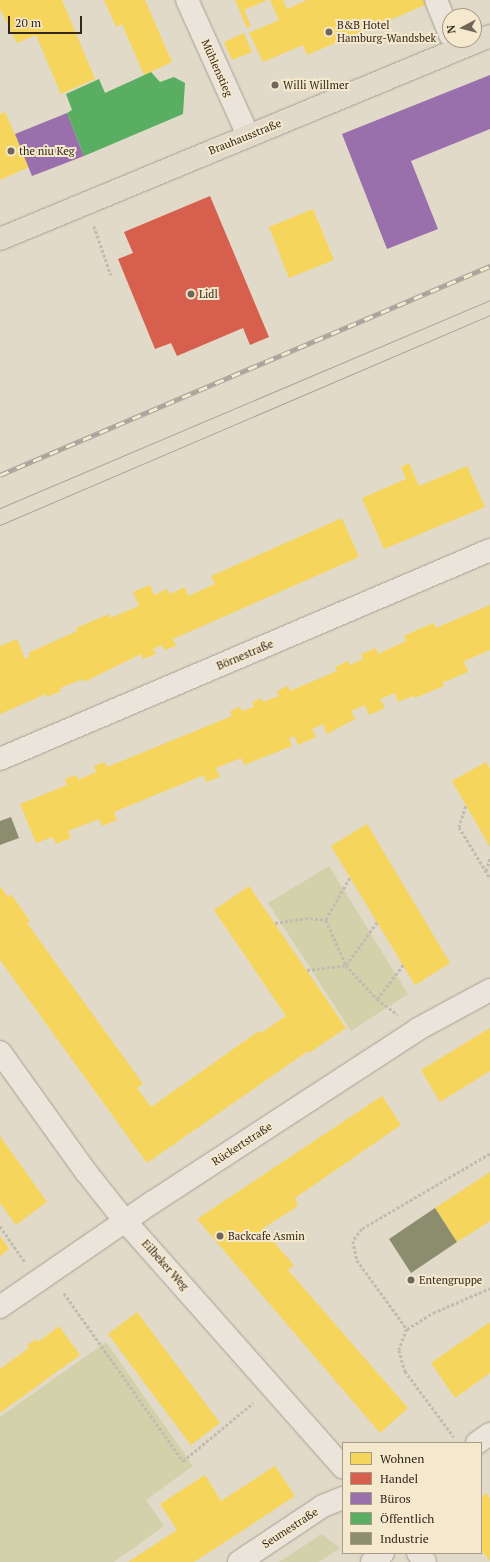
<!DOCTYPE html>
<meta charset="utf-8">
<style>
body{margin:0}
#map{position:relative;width:490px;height:1562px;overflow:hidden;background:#e2dac8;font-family:"PT Serif",serif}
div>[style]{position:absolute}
.green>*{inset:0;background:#d2d1aa}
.homes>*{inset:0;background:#f6d55c}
.shops>*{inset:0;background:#d6604d}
.offices>*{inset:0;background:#9970ab}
.public>*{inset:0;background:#5aae61}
.industry>*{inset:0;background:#8c8c6e}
.path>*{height:2.5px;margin-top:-1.25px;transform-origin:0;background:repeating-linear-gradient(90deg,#c2bbb2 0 3px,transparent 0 5px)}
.roads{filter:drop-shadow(0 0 1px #a69f92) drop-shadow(0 0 1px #a69f92)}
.minor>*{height:22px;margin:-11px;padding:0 11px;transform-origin:11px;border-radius:11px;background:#eae4da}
.major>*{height:22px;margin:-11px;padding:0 11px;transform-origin:11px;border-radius:11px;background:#e1dacb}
.tram>*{height:1px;margin:-0.5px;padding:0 0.5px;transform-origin:0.5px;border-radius:0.5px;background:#a8a49b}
.rail>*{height:4.5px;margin-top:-2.25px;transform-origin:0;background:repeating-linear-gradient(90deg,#f4e8cd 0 9px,#a8a49b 0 18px);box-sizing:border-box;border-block:1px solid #a8a49b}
.dots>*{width:11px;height:11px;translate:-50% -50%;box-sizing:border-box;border:2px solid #f4e8cd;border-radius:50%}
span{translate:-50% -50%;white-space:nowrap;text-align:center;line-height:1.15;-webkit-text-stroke:4px #f4e8cd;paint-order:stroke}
.poi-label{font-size:11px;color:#33261c}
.left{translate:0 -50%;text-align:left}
.street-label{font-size:11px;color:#33261c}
.legend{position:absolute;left:342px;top:1442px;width:140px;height:112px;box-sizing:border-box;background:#f4e8cd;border:1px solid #a79a86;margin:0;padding:5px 7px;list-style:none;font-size:12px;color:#33261c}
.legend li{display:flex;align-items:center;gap:8px;height:20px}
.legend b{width:20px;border:1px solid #a79a86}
.north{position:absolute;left:442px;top:8px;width:40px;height:40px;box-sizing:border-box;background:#f4e8cd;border:1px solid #a79a86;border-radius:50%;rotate:263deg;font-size:11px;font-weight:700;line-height:16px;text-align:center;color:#33261c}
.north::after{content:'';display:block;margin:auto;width:14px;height:18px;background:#706558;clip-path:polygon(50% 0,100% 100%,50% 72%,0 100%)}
.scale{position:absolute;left:8px;top:16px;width:74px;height:18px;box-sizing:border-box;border:2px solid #33261c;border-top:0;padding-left:5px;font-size:12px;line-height:14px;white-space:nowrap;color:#33261c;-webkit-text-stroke:3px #f4e8cd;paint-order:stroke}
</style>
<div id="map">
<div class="green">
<i style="clip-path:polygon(329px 866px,408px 994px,351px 1031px,268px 903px)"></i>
<i style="clip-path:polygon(106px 1342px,193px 1466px,146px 1500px,164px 1526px,114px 1562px,0 1562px,0 1417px)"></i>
<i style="clip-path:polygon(322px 1534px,340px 1548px,319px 1562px,279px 1562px)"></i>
</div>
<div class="homes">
<i style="clip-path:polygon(0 0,62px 0,95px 79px,61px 94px,36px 35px,17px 43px,0 9px)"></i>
<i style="clip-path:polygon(104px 0,145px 0,172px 62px,144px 75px,122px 24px,116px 27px)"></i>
<i style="clip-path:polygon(235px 0,267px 0,244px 10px,251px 26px,247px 28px)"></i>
<i style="clip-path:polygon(270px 0,283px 0,287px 9px,307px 0,437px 0,307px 55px,303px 45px,263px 62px,249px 33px,279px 20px)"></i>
<i style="clip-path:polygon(244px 33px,252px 52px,232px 60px,224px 42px)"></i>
<i style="clip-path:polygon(5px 112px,29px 167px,0 180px,0 114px)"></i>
<i style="clip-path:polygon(313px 209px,334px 260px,289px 278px,269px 227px)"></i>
<i style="clip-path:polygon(409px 463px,419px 486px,467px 466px,485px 507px,384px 549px,362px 498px,406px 479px,401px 467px)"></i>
<i style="clip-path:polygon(342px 518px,359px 557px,173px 639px,176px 646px,164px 650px,162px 645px,153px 649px,156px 654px,143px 659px,141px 654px,84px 682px,83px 679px,60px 688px,61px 691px,47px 697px,46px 694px,0 714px,0 646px,17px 639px,25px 659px,30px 656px,28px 653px,77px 631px,76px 628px,109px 614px,110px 618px,139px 606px,133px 592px,150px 585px,154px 595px,167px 589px,170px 594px,185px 587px,188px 596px,215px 584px,211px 576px)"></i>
<i style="clip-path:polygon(490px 605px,490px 650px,464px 661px,468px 672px,442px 683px,444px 686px,415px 698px,413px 696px,398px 702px,395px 693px,380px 699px,385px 708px,369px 715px,365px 705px,351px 711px,355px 719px,327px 734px,323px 724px,312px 729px,316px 737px,298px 745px,294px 736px,289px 738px,292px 746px,244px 765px,241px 758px,216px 768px,220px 777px,206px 782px,204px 775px,114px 812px,117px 820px,102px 826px,99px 819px,68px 831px,71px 838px,56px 844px,53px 837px,36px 843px,20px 804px,67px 785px,65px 779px,76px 775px,78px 780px,96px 772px,94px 766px,105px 762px,107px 767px,232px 716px,230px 711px,240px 707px,242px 711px,254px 707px,252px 702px,262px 698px,263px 702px,279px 696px,277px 691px,288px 686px,290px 691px,337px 671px,335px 667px,348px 661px,350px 665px,363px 659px,361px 654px,376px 648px,378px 654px,406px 641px,404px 636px,419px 629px,434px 623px,436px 628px)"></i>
<i style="clip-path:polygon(486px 762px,490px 769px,490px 847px,452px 781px)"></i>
<i style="clip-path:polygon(367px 824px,450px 963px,415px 985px,331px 846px)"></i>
<i style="clip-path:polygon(0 886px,8px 897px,11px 894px,30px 921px,27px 923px,143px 1084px,137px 1088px,151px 1107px,259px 1031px,261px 1033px,286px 1016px,214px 910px,249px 886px,346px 1028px,309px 1053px,308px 1051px,147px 1163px,0 960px)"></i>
<i style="clip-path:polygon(490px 1028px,490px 1071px,440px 1102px,421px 1070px)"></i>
<i style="clip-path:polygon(382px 1096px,401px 1125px,295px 1198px,298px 1206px,262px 1229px,294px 1265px,288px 1270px,408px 1408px,380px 1433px,197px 1219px)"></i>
<i style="clip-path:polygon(0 1136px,47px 1202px,16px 1225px,0 1203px)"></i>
<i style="clip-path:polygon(490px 1172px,490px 1221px,457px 1242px,435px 1208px)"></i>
<i style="clip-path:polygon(0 1236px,9px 1249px,0 1256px)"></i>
<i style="clip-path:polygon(137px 1312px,220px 1423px,191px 1445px,108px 1334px)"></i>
<i style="clip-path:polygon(490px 1322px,490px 1373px,455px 1398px,431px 1363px)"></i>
<i style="clip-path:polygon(59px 1326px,80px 1355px,0 1413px,0 1369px,29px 1348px,27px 1345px,36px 1339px,38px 1342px)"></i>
<i style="clip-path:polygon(275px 1466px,295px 1496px,245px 1529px,194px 1562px,128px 1562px,177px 1530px,160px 1504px,205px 1475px,221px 1501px)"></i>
<i style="clip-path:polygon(486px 1493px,490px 1498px,490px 1561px,481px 1550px,481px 1498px)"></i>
</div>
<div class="shops">
<i style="clip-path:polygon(210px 196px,269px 337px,250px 345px,243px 328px,177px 356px,171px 343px,155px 349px,118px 259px,133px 253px,124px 232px)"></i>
</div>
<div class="offices">
<i style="clip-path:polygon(490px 75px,490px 129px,411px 161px,438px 229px,387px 249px,342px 134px)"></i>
<i style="clip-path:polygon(67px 113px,84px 156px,32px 176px,15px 134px)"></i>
</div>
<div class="public">
<i style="clip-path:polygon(151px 72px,160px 82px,174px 77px,185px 83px,183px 114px,84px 156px,67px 113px,72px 110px,66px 94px,99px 79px,105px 93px)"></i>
</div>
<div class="industry">
<i style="clip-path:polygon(11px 817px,19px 838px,0 845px,0 821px)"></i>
<i style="clip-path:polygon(435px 1208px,457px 1242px,411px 1273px,389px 1239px)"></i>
</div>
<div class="path">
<i style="left:94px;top:226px;width:52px;rotate:70.9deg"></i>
<i style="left:466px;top:806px;width:22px;rotate:108deg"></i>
<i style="left:459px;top:827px;width:60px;rotate:58.7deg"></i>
<i style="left:486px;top:871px;width:14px;rotate:-73deg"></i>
<i style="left:350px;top:878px;width:48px;rotate:119.7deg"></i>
<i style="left:326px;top:920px;width:49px;rotate:66deg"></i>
<i style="left:346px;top:965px;width:46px;rotate:47.6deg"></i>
<i style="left:377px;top:999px;width:26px;rotate:37deg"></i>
<i style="left:275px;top:923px;width:30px;rotate:-9deg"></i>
<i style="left:305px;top:918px;width:21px;rotate:5deg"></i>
<i style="left:307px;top:970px;width:39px;rotate:-7deg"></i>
<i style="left:346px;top:965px;width:53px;rotate:-54.2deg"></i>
<i style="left:377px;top:999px;width:43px;rotate:-52.6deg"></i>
<i style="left:490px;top:1154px;width:148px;rotate:149.6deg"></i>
<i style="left:362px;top:1229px;width:15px;rotate:127deg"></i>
<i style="left:353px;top:1241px;width:19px;rotate:78deg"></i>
<i style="left:357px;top:1260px;width:85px;rotate:54.1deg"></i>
<i style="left:407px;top:1329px;width:31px;rotate:-32deg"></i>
<i style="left:433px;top:1313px;width:62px;rotate:-23.7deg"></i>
<i style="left:0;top:1226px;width:44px;rotate:55.2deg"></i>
<i style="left:64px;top:1293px;width:206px;rotate:54.7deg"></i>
<i style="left:183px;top:1461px;width:91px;rotate:-39.6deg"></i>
<i style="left:407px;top:1329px;width:22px;rotate:111deg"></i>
<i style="left:399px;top:1350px;width:22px;rotate:74deg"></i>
<i style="left:405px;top:1371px;width:82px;rotate:53.4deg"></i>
</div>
<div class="roads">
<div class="minor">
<i style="left:187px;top:0;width:148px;rotate:65.7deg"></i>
<i style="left:436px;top:0;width:38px;rotate:68deg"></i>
<i style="left:0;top:759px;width:533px;rotate:-23.1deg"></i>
<i style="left:0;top:1052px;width:148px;rotate:54.4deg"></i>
<i style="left:86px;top:1172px;width:63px;rotate:51.5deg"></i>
<i style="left:125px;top:1221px;width:329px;rotate:48.5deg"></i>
<i style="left:0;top:1307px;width:186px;rotate:-34.5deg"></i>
<i style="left:153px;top:1202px;width:316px;rotate:-33.1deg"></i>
<i style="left:418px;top:1029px;width:82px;rotate:-28.4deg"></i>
<i style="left:477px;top:1443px;width:16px;rotate:-35deg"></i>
<i style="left:418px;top:1553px;width:11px;rotate:52deg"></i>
<i style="left:239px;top:1562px;width:101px;rotate:-33.7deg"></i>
<i style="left:323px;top:1506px;width:22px;rotate:-22deg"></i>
<i style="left:372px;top:1562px;width:14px;rotate:-39deg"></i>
</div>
<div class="major">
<i style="left:0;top:239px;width:530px;rotate:-22.5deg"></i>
</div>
</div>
<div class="tram">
<i style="left:0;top:508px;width:532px;rotate:-23deg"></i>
<i style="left:0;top:525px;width:533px;rotate:-23.2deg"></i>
</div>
<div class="rail">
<i style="left:0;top:475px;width:533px;rotate:-23.1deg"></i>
</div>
<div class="dots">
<i style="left:329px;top:32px;background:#706558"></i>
<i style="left:275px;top:85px;background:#706558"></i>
<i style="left:11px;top:151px;background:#706558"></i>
<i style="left:191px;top:294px;background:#706558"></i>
<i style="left:220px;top:1236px;background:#706558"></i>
<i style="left:411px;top:1280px;background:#706558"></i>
</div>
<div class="poi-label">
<span class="left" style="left:337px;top:32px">B&amp;B Hotel<br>Hamburg-Wandsbek</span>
<span class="left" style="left:283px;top:85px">Willi Willmer</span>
<span class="left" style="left:19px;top:151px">the niu Keg</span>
<span class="left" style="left:199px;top:294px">Lidl</span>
<span class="left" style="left:228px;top:1236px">Backcafe Asmin</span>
<span class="left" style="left:419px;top:1280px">Entengruppe</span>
</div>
<div class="street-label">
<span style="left:217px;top:68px;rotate:66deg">Mühlenstieg</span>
<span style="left:245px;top:137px;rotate:-22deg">Brauhausstraße</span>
<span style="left:245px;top:655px;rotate:-23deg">Börnestraße</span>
<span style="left:242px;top:1144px;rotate:-33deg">Rückertstraße</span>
<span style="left:165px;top:1265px;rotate:48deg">Eilbeker Weg</span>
<span style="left:290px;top:1528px;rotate:-33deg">Seumestraße</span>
</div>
<ul class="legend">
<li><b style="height:11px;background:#f6d55c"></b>Wohnen</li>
<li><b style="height:11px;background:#d6604d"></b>Handel</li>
<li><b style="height:11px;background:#9970ab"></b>Büros</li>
<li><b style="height:11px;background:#5aae61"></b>Öffentlich</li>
<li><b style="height:11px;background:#8c8c6e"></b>Industrie</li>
</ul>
<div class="north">N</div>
<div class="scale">20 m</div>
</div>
